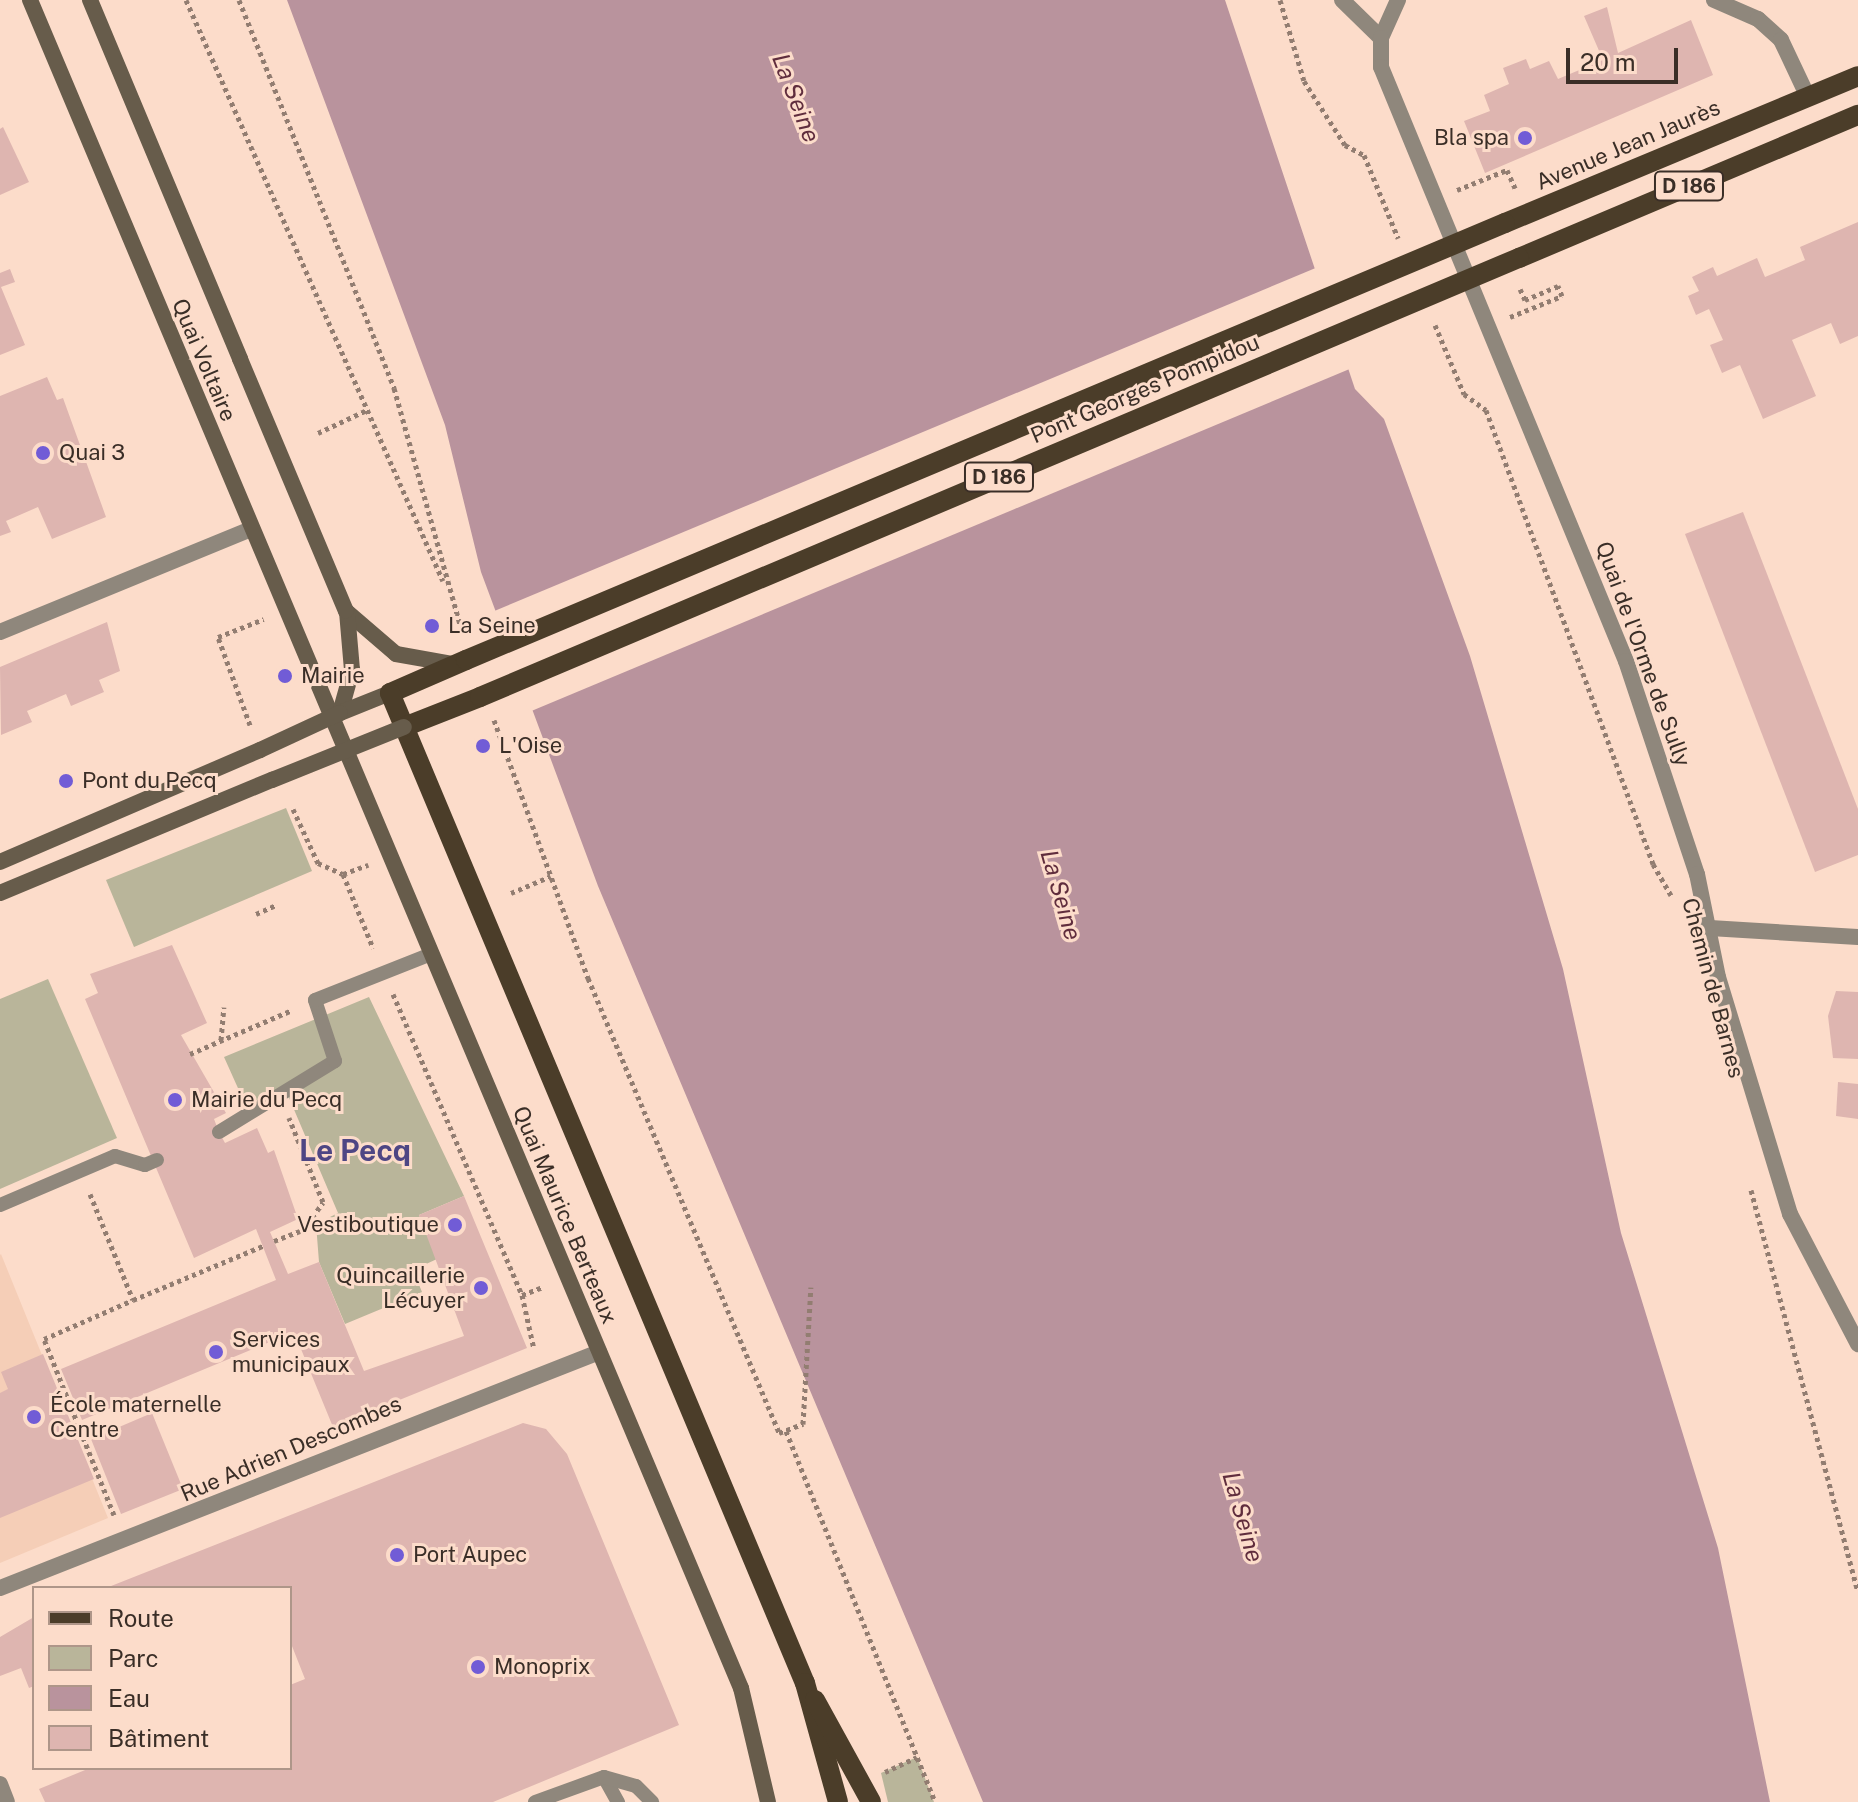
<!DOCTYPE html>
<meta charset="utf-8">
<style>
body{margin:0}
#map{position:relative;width:1858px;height:1802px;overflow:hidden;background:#fcdcca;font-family:"Public Sans",sans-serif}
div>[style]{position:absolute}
.built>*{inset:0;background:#f5ceb7}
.green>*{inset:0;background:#b9b59a}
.water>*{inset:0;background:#b9939d}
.pier>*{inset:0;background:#fcdcca}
.building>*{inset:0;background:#deb5b0}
.path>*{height:5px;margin-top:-2.5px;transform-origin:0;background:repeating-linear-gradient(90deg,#927d71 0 4px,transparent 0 8px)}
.service>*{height:14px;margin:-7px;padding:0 7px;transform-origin:7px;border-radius:7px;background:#8f877c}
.minor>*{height:16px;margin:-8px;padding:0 8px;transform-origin:8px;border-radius:8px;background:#8f877c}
.secondary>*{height:16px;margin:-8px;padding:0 8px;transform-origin:8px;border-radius:8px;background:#675c4b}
.primary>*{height:20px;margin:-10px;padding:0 10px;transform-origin:10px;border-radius:10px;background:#4b3d29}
.secondary-bridge>*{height:16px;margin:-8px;padding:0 8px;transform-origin:8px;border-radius:8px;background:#675c4b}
.primary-bridge>*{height:20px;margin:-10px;padding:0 10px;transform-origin:10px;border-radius:10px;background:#4b3d29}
.dots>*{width:22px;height:22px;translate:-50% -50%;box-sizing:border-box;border:4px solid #fcdcca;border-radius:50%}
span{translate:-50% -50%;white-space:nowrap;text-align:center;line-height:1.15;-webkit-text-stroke:6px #fcdcca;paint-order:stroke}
.shield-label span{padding:2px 6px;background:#fcdcca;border:2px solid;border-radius:6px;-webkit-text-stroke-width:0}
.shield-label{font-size:20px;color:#3a2e27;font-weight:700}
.poi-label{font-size:22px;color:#3a2e27}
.right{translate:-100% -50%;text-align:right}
.left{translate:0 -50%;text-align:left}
.street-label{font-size:22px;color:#3a2e27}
.water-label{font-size:24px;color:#602d3d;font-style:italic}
.district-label{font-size:30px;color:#4e4684;font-weight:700}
.legend{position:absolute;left:32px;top:1586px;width:260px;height:184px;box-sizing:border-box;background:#fcdcca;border:2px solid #ae9689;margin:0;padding:10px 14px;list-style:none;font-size:24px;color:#3a2e27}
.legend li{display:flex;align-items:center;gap:16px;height:40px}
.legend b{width:40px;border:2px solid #ae9689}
.scale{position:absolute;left:1566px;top:48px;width:112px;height:36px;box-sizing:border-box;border:4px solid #3a2e27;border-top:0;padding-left:10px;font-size:24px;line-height:28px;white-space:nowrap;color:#3a2e27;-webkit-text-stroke:6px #fcdcca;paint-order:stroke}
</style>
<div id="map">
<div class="built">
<i style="clip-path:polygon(1px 1254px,108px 1518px,0 1563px,0 1255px)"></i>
</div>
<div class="green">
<i style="clip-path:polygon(286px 808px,312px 871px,134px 947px,106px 880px)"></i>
<i style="clip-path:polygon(48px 979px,117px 1138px,0 1189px,0 999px)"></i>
<i style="clip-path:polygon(369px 997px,464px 1196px,419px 1215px,437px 1259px,413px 1270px,422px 1292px,345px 1324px,319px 1262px,316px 1224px,338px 1213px,284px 1086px,246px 1106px,224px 1057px)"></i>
<i style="clip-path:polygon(917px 1757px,934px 1802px,888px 1802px,881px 1773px)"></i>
</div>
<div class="water">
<i style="clip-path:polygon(287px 0,1225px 0,1355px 389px,1384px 419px,1470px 656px,1563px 969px,1621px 1233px,1718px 1548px,1770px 1802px,983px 1802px,598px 886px,481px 572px,445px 425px)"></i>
</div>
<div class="pier">
<i style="clip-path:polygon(1318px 267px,1352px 368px,529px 712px,492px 612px)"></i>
</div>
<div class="building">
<i style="clip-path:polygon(1607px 7px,1618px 53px,1691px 20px,1713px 75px,1485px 173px,1464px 121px,1490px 111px,1484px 95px,1509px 84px,1503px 68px,1526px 59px,1530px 69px,1549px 61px,1558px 79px,1603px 60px,1584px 16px)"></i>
<i style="clip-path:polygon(3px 127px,29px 182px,0 195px,0 129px)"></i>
<i style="clip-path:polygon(1858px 222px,1858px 336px,1840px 344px,1831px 323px,1792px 340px,1816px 396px,1763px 419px,1740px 365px,1722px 373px,1710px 345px,1723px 340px,1709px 309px,1696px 315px,1688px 296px,1699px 291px,1692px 277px,1713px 267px,1717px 276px,1757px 258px,1765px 277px,1805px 260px,1800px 247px)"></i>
<i style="clip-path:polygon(10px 269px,15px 282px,1px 287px,25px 345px,0 355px,0 273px)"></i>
<i style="clip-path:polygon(47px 377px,57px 400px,63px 398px,106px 517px,52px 539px,38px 507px,6px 521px,11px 532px,0 536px,0 396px)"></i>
<i style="clip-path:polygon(1743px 512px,1858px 809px,1858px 855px,1815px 872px,1685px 534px)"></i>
<i style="clip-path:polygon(107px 622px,120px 671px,99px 680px,104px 692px,71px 706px,66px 694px,27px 711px,32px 722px,1px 735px,0 667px)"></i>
<i style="clip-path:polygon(172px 945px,207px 1023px,181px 1035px,226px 1113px,214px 1119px,219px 1132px,225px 1143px,257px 1128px,268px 1153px,274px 1150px,298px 1219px,270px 1232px,288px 1274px,319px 1262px,364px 1371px,464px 1336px,419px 1215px,464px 1196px,527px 1348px,333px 1427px,294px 1332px,82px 1420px,61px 1369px,276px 1280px,256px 1229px,194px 1258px,85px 999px,98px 993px,90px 974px)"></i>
<i style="clip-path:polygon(1836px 991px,1858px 992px,1858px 1059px,1833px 1058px,1828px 1016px)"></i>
<i style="clip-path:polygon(1838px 1082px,1858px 1084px,1858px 1119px,1836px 1116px)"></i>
<i style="clip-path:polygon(43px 1354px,94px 1479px,0 1518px,0 1393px,8px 1389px,1px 1372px)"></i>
<i style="clip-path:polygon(152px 1413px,183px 1489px,121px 1514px,91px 1439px)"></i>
<i style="clip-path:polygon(523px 1423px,546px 1429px,567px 1454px,679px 1725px,493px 1802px,45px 1802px,39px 1789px,90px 1768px,290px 1768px,290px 1685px,305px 1679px,290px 1641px,290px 1588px,106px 1588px)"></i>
<i style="clip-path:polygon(34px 1617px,34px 1686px,29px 1688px,21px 1668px,0 1676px,0 1637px)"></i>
</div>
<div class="path">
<i style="left:186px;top:0;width:635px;rotate:66.14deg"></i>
<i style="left:239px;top:0;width:418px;rotate:68.2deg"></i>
<i style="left:394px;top:388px;width:252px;rotate:74.4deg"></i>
<i style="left:1280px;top:0;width:84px;rotate:73.5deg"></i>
<i style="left:1304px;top:81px;width:76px;rotate:57.4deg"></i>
<i style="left:1345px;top:145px;width:21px;rotate:28deg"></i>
<i style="left:1364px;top:155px;width:90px;rotate:67.7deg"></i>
<i style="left:1457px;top:190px;width:54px;rotate:-21.8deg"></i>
<i style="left:1507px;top:170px;width:20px;rotate:66deg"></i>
<i style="left:1510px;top:317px;width:56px;rotate:-22deg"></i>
<i style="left:1562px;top:296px;width:11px;rotate:-112deg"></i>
<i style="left:1558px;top:286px;width:36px;rotate:157deg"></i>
<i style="left:1525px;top:300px;width:12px;rotate:-114deg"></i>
<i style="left:1435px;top:325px;width:75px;rotate:67.2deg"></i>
<i style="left:1464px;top:394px;width:27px;rotate:36deg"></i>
<i style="left:1486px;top:410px;width:484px;rotate:69.8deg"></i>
<i style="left:1653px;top:864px;width:36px;rotate:60deg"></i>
<i style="left:318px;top:433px;width:54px;rotate:-25.1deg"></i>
<i style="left:494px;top:720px;width:275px;rotate:70deg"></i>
<i style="left:588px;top:978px;width:493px;rotate:67.2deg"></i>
<i style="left:779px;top:1433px;width:26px;rotate:-21deg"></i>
<i style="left:803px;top:1424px;width:137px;rotate:-86.7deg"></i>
<i style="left:250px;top:725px;width:94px;rotate:-110deg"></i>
<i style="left:218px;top:637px;width:49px;rotate:-21.4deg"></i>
<i style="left:293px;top:809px;width:60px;rotate:65.2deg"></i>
<i style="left:318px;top:863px;width:27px;rotate:24deg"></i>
<i style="left:343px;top:874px;width:80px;rotate:67.9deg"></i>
<i style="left:343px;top:874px;width:27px;rotate:-20deg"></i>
<i style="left:511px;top:893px;width:43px;rotate:-23deg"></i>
<i style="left:256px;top:914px;width:22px;rotate:-24deg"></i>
<i style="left:393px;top:994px;width:327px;rotate:66.8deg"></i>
<i style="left:522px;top:1295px;width:55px;rotate:77.5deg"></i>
<i style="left:221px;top:1040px;width:33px;rotate:-85deg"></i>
<i style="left:190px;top:1054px;width:111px;rotate:-23.3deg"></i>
<i style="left:1751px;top:1190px;width:415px;rotate:75.1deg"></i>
<i style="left:90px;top:1194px;width:114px;rotate:67.9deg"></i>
<i style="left:133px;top:1300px;width:141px;rotate:-22.6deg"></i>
<i style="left:274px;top:1241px;width:31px;rotate:-21deg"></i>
<i style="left:303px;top:1230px;width:34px;rotate:-54deg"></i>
<i style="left:323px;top:1202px;width:91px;rotate:-112deg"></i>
<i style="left:522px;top:1295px;width:22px;rotate:-21deg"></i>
<i style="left:786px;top:1431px;width:400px;rotate:68.1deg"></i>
<i style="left:114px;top:1515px;width:189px;rotate:-111.7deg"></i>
<i style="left:44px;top:1339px;width:97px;rotate:-23.7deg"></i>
<i style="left:885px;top:1772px;width:35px;rotate:-25deg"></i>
</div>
<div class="service">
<i style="left:219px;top:1132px;width:136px;rotate:-31.5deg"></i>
<i style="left:335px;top:1061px;width:64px;rotate:-108.2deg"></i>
<i style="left:315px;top:1000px;width:125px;rotate:-21.6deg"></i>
<i style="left:0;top:1205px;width:125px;rotate:-23.1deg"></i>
<i style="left:115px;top:1156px;width:31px;rotate:17deg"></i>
<i style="left:145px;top:1165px;width:13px;rotate:-23deg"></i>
<i style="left:604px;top:1777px;width:29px;rotate:61deg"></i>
<i style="left:535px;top:1802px;width:73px;rotate:-19.9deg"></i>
<i style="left:604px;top:1777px;width:33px;rotate:16deg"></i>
<i style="left:636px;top:1786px;width:23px;rotate:45deg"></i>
</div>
<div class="minor">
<i style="left:1342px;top:0;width:54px;rotate:44.3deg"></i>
<i style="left:1398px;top:0;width:42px;rotate:114.1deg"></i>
<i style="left:1381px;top:38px;width:29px;rotate:90deg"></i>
<i style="left:1381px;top:67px;width:643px;rotate:67.59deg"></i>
<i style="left:1626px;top:661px;width:225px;rotate:71.6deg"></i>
<i style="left:1697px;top:874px;width:105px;rotate:78.5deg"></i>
<i style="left:1718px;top:977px;width:248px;rotate:73.1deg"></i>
<i style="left:1790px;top:1214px;width:147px;rotate:62.4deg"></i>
<i style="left:1714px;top:0;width:48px;rotate:23.4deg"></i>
<i style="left:1758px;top:19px;width:31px;rotate:42deg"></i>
<i style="left:1781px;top:40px;width:63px;rotate:64.7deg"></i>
<i style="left:0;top:632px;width:271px;rotate:-22.3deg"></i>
<i style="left:1710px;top:928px;width:148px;rotate:3.5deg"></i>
<i style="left:0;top:1588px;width:644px;rotate:-21.5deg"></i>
<i style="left:0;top:1784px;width:19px;rotate:69deg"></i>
</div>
<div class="secondary">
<i style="left:30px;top:0;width:1832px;rotate:67.16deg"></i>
<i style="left:741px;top:1688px;width:117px;rotate:76.7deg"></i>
<i style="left:90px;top:0;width:389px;rotate:67.3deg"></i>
<i style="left:346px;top:611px;width:66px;rotate:40.7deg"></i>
<i style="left:396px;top:654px;width:58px;rotate:10deg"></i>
<i style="left:340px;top:713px;width:45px;rotate:-74.4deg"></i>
<i style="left:352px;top:670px;width:58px;rotate:-94.9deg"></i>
<i style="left:340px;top:713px;width:54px;rotate:-21.8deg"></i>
<i style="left:0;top:862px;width:283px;rotate:-23.3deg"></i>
<i style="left:0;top:893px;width:295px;rotate:-22.6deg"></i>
</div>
<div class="primary">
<i style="left:1505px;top:223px;width:382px;rotate:-22.6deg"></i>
<i style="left:1519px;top:258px;width:368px;rotate:-22.9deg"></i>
<i style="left:466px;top:660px;width:83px;rotate:156.5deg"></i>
<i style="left:390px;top:693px;width:1073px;rotate:67.26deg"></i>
<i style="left:805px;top:1683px;width:123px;rotate:74.5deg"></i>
<i style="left:404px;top:727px;width:82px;rotate:-21.5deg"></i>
<i style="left:815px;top:1700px;width:116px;rotate:61.2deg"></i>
</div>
<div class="secondary-bridge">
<i style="left:240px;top:359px;width:273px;rotate:67.2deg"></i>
<i style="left:260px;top:750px;width:88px;rotate:-24.8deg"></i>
<i style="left:272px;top:780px;width:142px;rotate:-21.9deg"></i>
</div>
<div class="primary-bridge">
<i style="left:466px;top:660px;width:1127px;rotate:-22.81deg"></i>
<i style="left:480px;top:697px;width:1128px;rotate:-22.91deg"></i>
</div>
<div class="dots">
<i style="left:1525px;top:138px;background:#715cd6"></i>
<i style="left:43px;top:453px;background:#715cd6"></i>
<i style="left:432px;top:626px;background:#715cd6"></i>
<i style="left:285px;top:676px;background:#715cd6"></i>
<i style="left:483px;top:746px;background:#715cd6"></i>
<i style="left:66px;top:781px;background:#715cd6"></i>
<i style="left:175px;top:1100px;background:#715cd6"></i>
<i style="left:455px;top:1225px;background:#715cd6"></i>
<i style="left:481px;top:1288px;background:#715cd6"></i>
<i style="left:216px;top:1352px;background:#715cd6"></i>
<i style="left:34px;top:1417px;background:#715cd6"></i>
<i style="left:397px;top:1555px;background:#715cd6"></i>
<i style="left:478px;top:1667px;background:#715cd6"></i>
</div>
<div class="shield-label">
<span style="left:1689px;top:186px">D 186</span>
<span style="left:999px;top:477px">D 186</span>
</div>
<div class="poi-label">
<span class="right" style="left:1509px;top:138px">Bla spa</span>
<span class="left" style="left:59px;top:453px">Quai 3</span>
<span class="left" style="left:448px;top:626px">La Seine</span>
<span class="left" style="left:301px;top:676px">Mairie</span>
<span class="left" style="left:499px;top:746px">L'Oise</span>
<span class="left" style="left:82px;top:781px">Pont du Pecq</span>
<span class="left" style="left:191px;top:1100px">Mairie du Pecq</span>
<span class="right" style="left:439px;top:1225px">Vestiboutique</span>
<span class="right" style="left:465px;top:1288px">Quincaillerie<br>Lécuyer</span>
<span class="left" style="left:232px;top:1352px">Services<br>municipaux</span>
<span class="left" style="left:50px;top:1417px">École maternelle<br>Centre</span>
<span class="left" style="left:413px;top:1555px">Port Aupec</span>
<span class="left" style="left:494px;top:1667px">Monoprix</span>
</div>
<div class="street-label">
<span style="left:1628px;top:145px;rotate:-23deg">Avenue Jean Jaurès</span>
<span style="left:204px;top:360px;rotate:67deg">Quai Voltaire</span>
<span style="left:1145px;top:389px;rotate:-23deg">Pont Georges Pompidou</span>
<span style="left:1643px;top:654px;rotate:70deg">Quai de l'Orme de Sully</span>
<span style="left:1713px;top:988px;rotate:75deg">Chemin de Barnes</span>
<span style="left:565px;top:1215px;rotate:67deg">Quai Maurice Berteaux</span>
<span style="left:291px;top:1449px;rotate:-23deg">Rue Adrien Descombes</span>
</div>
<div class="water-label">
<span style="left:796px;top:98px;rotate:69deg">La Seine</span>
<span style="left:1061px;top:895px;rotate:74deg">La Seine</span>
<span style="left:1243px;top:1517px;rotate:74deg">La Seine</span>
</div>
<div class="district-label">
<span style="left:355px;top:1150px">Le Pecq</span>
</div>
<ul class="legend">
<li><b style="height:10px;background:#4b3d29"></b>Route</li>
<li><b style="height:22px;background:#b9b59a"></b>Parc</li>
<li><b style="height:22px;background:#b9939d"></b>Eau</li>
<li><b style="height:22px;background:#deb5b0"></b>Bâtiment</li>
</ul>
<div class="scale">20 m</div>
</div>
